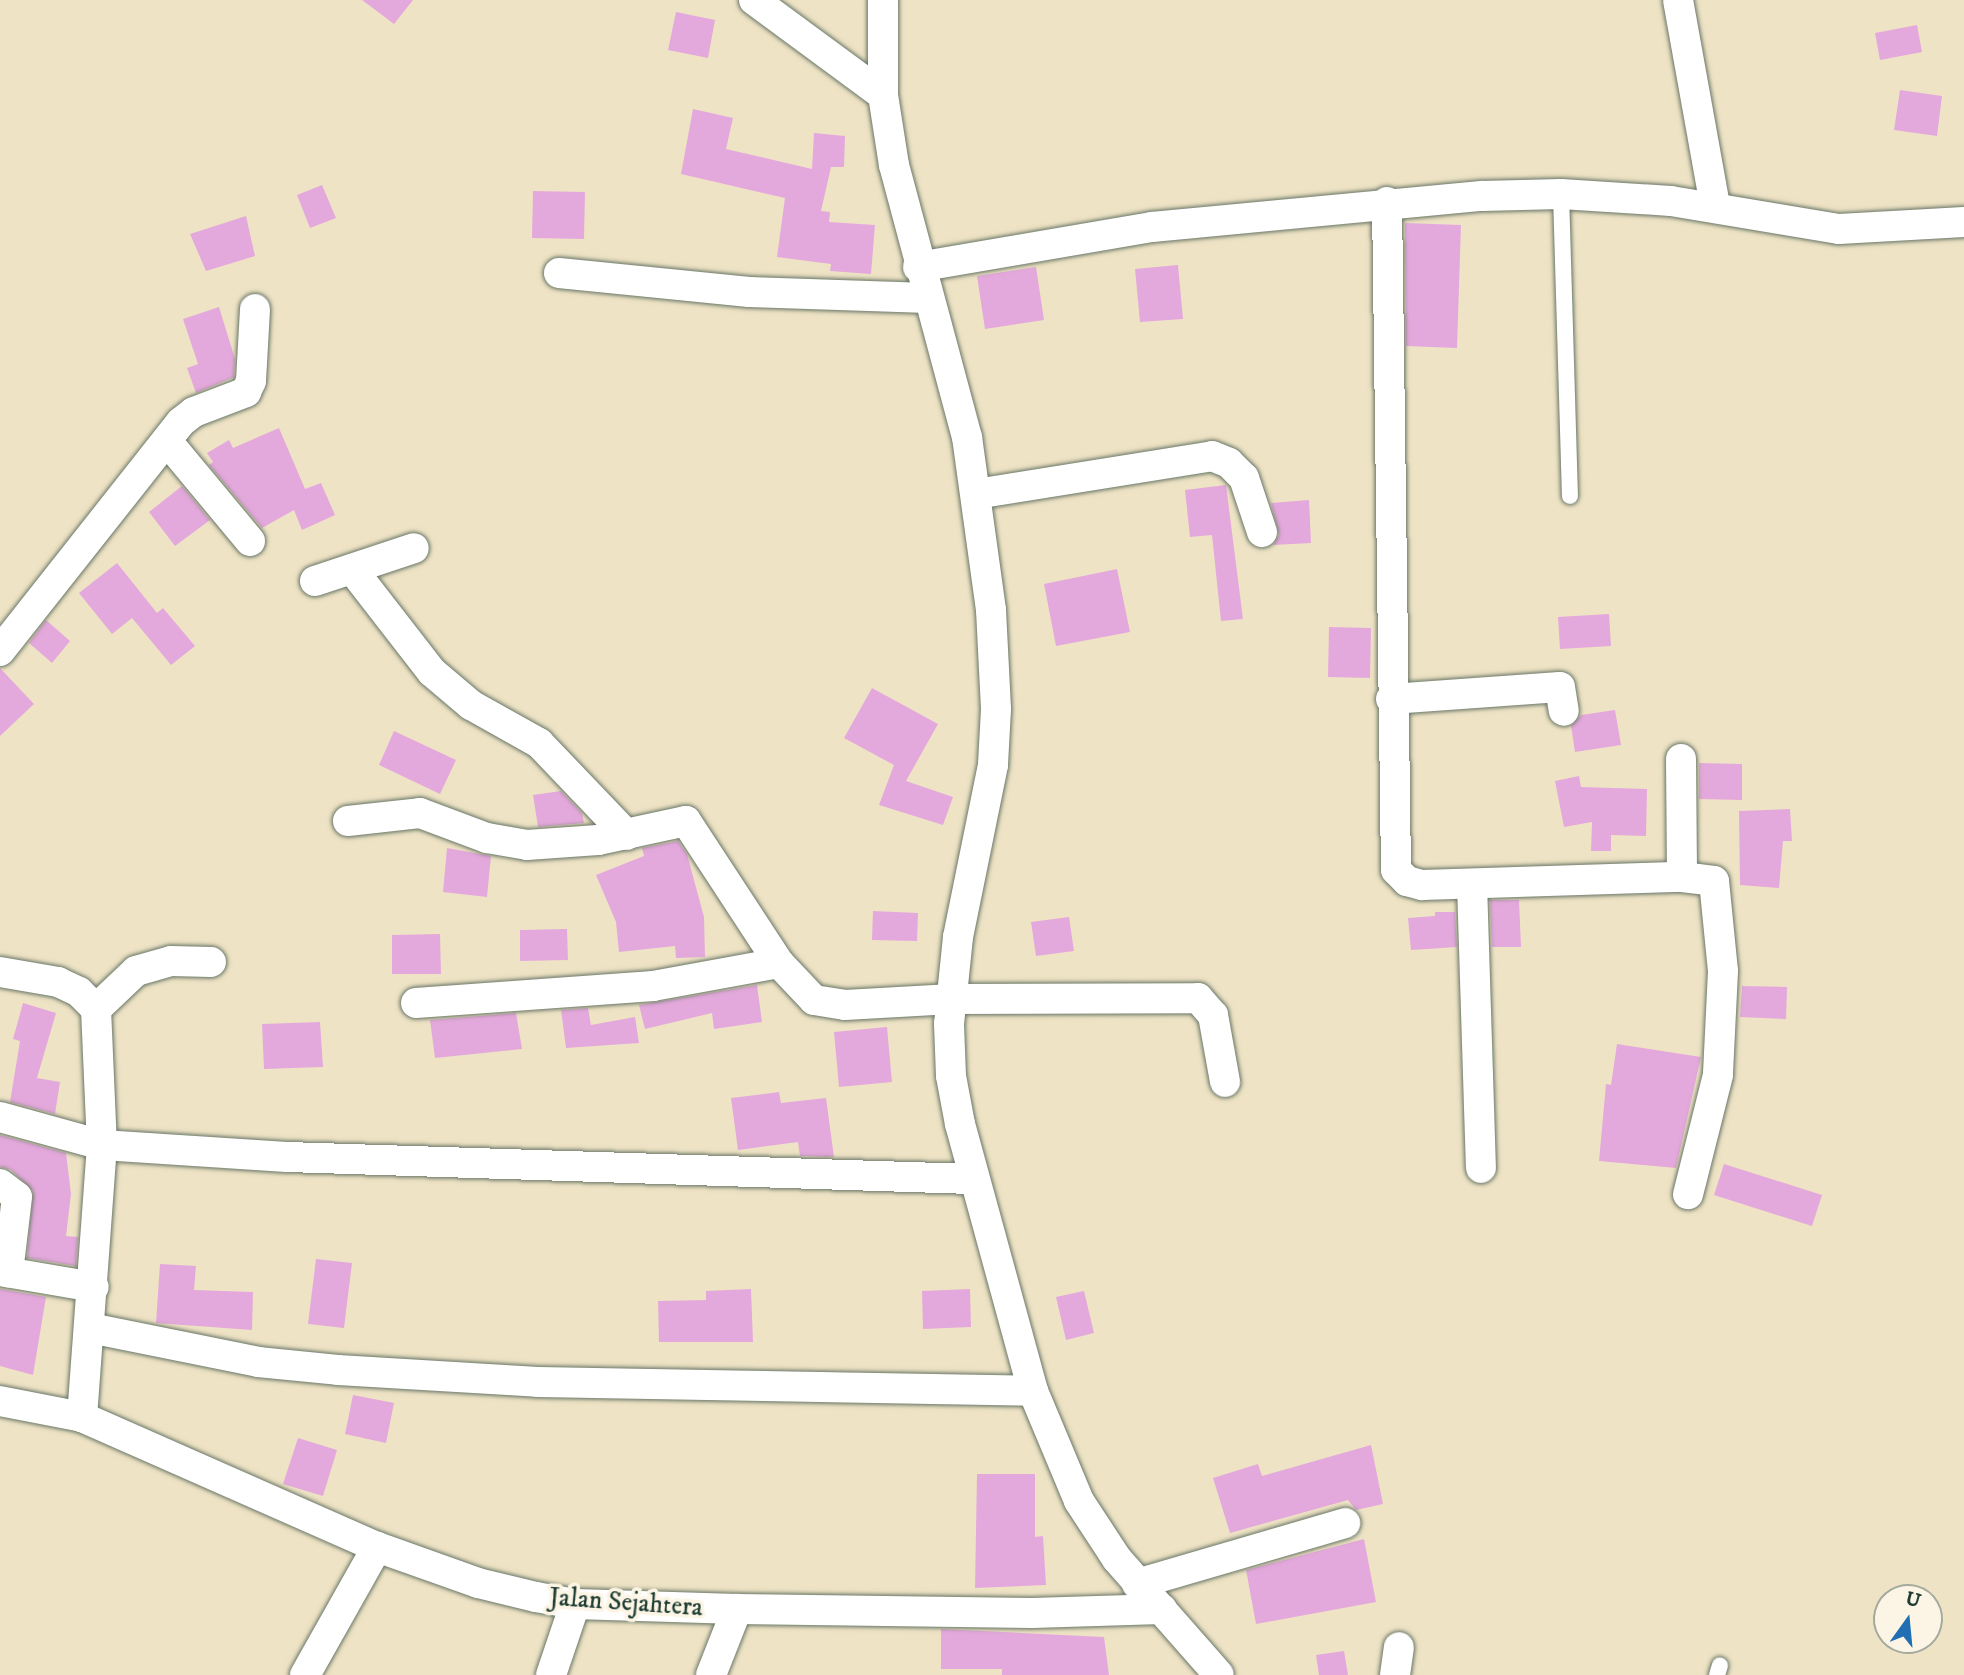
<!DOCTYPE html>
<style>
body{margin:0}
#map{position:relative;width:1964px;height:1675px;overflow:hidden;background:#efe3c5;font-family:"IM FELL DW Pica",serif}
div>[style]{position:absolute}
.building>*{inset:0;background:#e4a9dc}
.roads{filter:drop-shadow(0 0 2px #687767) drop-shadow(0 0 2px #687767)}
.service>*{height:16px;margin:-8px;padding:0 8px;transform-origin:8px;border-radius:8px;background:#fff}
.minor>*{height:30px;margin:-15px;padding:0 15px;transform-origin:15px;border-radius:15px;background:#fff}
span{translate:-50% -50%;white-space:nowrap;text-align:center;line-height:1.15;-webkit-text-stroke:7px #fcf5e5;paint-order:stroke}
.street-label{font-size:26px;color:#1f3d34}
.north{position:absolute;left:1873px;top:1584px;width:70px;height:70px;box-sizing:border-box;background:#fcf5e5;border:2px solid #a4ab9e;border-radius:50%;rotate:15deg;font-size:19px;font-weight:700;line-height:28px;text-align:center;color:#1f3d34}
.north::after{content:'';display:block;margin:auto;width:24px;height:32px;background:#1f6fb2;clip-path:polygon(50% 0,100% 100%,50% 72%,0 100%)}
</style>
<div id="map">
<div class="building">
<i style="clip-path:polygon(362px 0,413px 0,394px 24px)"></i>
<i style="clip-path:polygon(676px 12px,715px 20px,708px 58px,668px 50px)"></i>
<i style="clip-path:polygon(1917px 25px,1922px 52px,1880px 60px,1875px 33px)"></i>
<i style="clip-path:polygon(1900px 90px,1942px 96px,1937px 136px,1894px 130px)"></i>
<i style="clip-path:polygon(693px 109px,733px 118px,726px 149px,812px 169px,814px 133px,845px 136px,844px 167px,831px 167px,821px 211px,830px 212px,829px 222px,875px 225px,871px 274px,830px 271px,831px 264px,777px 257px,785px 198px,681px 174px)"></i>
<i style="clip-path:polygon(322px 185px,336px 218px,310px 228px,297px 195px)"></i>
<i style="clip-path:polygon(533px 191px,585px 192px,584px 239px,532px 238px)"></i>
<i style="clip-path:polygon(246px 216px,255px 256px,206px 271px,190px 234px)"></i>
<i style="clip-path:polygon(1405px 223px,1461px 225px,1457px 348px,1406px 346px)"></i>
<i style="clip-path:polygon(1178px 265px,1183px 319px,1140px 322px,1135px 269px)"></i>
<i style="clip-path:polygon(1036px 267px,1044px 320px,985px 329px,977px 276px)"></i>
<i style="clip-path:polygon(219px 307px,235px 359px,234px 377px,196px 393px,187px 368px,198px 364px,183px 319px)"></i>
<i style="clip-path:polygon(279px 428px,305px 489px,321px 483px,335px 515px,302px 530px,294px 510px,262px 528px,209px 465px,213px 462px,207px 453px,229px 440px,233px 448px)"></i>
<i style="clip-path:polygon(1226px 485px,1243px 619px,1221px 621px,1212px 535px,1190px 537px,1185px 490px)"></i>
<i style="clip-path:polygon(182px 486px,210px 520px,175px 546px,149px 512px)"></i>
<i style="clip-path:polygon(1309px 500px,1311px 543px,1273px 545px,1279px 535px,1271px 503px)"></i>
<i style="clip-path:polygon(117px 563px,157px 613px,163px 608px,195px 646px,171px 665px,132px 618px,112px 634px,79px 593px)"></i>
<i style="clip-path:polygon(1117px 569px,1130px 632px,1056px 646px,1044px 584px)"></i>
<i style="clip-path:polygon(1609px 614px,1611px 646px,1560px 649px,1558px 617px)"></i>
<i style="clip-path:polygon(46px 620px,70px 641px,52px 663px,29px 643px)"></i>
<i style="clip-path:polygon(1329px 627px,1371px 628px,1370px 678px,1328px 677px)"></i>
<i style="clip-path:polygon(0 668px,34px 704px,0 736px)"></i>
<i style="clip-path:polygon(872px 688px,938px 724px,906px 781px,953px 797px,943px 825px,879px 805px,894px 765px,844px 738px)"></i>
<i style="clip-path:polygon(1615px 710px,1621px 745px,1575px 752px,1571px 726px,1581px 715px)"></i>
<i style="clip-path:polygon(394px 731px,456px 760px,440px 794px,379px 765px)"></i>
<i style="clip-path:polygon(1699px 763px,1742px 764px,1742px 800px,1699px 799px)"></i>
<i style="clip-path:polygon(1579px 776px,1581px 787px,1647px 789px,1646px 836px,1611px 835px,1611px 851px,1591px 851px,1592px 822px,1564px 827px,1555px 781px)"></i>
<i style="clip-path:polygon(561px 791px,582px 813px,584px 823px,538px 827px,533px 795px)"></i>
<i style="clip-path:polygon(1790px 809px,1792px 841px,1783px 841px,1779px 888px,1740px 885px,1739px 811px)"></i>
<i style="clip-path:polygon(678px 841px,687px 854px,704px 917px,705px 957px,676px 958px,675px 946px,619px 952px,616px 922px,596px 875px,644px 856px,642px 848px)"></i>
<i style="clip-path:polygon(447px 848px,491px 856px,487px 897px,443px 892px)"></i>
<i style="clip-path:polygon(1490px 900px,1519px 900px,1521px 947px,1492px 947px)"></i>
<i style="clip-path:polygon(873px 911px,918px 913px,917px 941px,872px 940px)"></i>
<i style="clip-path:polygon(1435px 912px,1455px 912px,1457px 947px,1411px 950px,1408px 918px,1435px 916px)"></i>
<i style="clip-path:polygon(1069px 917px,1074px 951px,1036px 956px,1031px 922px)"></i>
<i style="clip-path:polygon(567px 929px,568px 960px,520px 961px,520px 930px)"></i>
<i style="clip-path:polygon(440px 934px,441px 974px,392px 974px,392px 935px)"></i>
<i style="clip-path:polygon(757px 985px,762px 1022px,714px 1029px,712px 1013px,645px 1029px,639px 1005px)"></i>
<i style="clip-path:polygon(1742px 986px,1787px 987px,1786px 1019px,1740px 1017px)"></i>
<i style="clip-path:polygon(23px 1003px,56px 1013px,37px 1078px,60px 1082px,55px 1114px,10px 1102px,20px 1041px,13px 1039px)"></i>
<i style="clip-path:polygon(588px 1008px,591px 1025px,635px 1017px,639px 1043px,566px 1048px,561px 1010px)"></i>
<i style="clip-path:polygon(516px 1013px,522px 1049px,435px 1058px,430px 1020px)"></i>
<i style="clip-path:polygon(320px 1022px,323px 1067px,264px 1069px,262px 1024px)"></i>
<i style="clip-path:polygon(887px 1027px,892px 1082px,839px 1087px,834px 1032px)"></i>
<i style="clip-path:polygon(1617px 1044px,1701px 1057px,1676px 1168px,1599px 1161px,1606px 1084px,1611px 1085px)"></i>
<i style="clip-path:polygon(779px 1092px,781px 1103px,826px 1098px,834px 1157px,800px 1156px,798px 1142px,738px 1150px,731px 1098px)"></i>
<i style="clip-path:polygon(0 1135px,66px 1153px,71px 1194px,66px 1236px,78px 1237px,76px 1266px,27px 1258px,33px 1191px,11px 1170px,0 1167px)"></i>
<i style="clip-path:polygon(1724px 1164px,1822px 1195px,1812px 1226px,1714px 1195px)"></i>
<i style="clip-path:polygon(316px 1259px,352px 1263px,344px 1328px,308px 1324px)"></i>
<i style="clip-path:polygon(160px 1264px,196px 1266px,194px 1290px,253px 1292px,252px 1330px,156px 1323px)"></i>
<i style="clip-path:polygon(0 1289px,46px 1297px,33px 1375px,0 1366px)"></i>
<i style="clip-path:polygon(751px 1289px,753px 1342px,659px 1342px,658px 1301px,706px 1300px,706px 1291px)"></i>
<i style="clip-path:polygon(970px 1289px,971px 1327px,923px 1329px,922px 1291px)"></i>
<i style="clip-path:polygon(1084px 1291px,1094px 1333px,1066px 1340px,1056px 1297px)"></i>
<i style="clip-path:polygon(353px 1395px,394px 1403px,386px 1443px,345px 1434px)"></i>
<i style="clip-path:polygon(298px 1438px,337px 1450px,323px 1496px,283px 1484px)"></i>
<i style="clip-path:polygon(1371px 1445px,1383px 1504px,1356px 1510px,1348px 1500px,1230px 1533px,1213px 1478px,1258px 1464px,1262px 1476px)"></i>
<i style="clip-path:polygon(977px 1474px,1035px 1474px,1035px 1537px,1043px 1536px,1046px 1585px,975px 1588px)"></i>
<i style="clip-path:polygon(1364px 1539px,1376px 1602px,1256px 1624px,1246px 1570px)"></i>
<i style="clip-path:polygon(941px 1629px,1104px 1637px,1109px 1675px,1002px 1675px,1002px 1669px,941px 1669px)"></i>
<i style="clip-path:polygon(1344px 1651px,1348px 1675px,1319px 1675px,1316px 1655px)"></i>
</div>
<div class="roads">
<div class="service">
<i style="left:1561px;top:194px;width:302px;rotate:88.3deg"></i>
<i style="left:1717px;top:1675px;width:10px;rotate:-73deg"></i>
</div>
<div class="minor">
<i style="left:754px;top:0;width:160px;rotate:36.4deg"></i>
<i style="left:883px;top:0;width:95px;rotate:90deg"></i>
<i style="left:883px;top:95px;width:71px;rotate:81.1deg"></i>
<i style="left:894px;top:165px;width:282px;rotate:75deg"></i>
<i style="left:967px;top:437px;width:175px;rotate:82.1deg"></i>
<i style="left:991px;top:610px;width:99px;rotate:87.1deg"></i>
<i style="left:996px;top:709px;width:56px;rotate:93.1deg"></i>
<i style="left:993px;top:765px;width:176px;rotate:101.5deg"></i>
<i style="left:958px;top:937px;width:87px;rotate:95.9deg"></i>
<i style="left:949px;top:1024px;width:52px;rotate:87.8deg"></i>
<i style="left:951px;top:1076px;width:49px;rotate:79.4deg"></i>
<i style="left:960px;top:1124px;width:277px;rotate:74.7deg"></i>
<i style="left:1033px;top:1391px;width:119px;rotate:67.3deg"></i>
<i style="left:1079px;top:1501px;width:69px;rotate:56.8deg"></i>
<i style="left:1117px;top:1559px;width:154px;rotate:48.7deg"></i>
<i style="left:1678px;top:0;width:209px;rotate:79.8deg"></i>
<i style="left:1387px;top:202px;width:668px;rotate:89.23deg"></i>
<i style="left:1396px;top:870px;width:16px;rotate:45deg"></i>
<i style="left:1407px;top:881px;width:16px;rotate:15deg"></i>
<i style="left:1422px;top:885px;width:260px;rotate:-1.8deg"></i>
<i style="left:1682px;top:877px;width:32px;rotate:7deg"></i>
<i style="left:1714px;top:881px;width:90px;rotate:84.3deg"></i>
<i style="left:1723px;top:971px;width:104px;rotate:92.8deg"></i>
<i style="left:1718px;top:1075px;width:123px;rotate:104.1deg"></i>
<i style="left:918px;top:267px;width:237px;rotate:-9.7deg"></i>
<i style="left:1152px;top:227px;width:331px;rotate:-5.4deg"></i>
<i style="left:1482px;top:196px;width:79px;rotate:-1.5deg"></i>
<i style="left:1561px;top:194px;width:110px;rotate:3.6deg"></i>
<i style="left:1671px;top:201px;width:170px;rotate:9.5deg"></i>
<i style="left:1839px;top:229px;width:125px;rotate:-3.2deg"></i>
<i style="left:559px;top:273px;width:191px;rotate:5.7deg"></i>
<i style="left:749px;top:292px;width:179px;rotate:1.9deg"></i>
<i style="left:167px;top:441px;width:130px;rotate:50.3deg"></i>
<i style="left:976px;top:494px;width:239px;rotate:-9.1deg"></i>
<i style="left:1212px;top:456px;width:18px;rotate:22deg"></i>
<i style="left:1229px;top:463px;width:21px;rotate:45deg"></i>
<i style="left:1244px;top:478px;width:57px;rotate:71.6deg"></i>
<i style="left:352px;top:569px;width:130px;rotate:52.2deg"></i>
<i style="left:432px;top:672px;width:51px;rotate:40.2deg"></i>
<i style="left:471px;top:705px;width:78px;rotate:29.2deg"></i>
<i style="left:539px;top:743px;width:127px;rotate:46.3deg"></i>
<i style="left:315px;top:581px;width:104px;rotate:-18.4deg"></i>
<i style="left:0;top:651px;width:292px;rotate:-51.7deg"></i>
<i style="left:181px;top:422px;width:16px;rotate:-38deg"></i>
<i style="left:194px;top:412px;width:56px;rotate:-21deg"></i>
<i style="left:246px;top:392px;width:12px;rotate:-66deg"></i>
<i style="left:251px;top:381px;width:72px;rotate:-86.8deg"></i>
<i style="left:1391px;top:699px;width:169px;rotate:-4.1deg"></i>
<i style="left:1560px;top:687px;width:24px;rotate:81deg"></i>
<i style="left:1681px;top:759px;width:118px;rotate:89.5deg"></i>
<i style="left:348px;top:821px;width:72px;rotate:-6.3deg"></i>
<i style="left:420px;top:813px;width:72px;rotate:20.5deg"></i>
<i style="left:487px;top:838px;width:41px;rotate:9.9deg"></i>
<i style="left:527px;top:845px;width:71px;rotate:-4deg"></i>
<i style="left:598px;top:840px;width:90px;rotate:-12.2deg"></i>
<i style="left:686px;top:821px;width:170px;rotate:56.8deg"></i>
<i style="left:779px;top:963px;width:51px;rotate:46.6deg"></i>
<i style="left:814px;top:1000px;width:31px;rotate:9deg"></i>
<i style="left:845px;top:1005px;width:107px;rotate:-3.2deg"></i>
<i style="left:952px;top:999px;width:246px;rotate:-0.2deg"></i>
<i style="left:1198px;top:998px;width:23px;rotate:49deg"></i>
<i style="left:1213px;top:1015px;width:68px;rotate:79.8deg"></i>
<i style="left:1472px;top:884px;width:284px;rotate:88.2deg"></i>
<i style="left:0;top:972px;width:59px;rotate:9.8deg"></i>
<i style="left:58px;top:982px;width:23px;rotate:25deg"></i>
<i style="left:79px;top:992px;width:24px;rotate:45deg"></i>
<i style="left:96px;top:1009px;width:136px;rotate:87.5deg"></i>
<i style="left:102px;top:1145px;width:273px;rotate:94.2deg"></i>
<i style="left:416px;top:1003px;width:238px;rotate:-4.1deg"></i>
<i style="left:653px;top:986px;width:128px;rotate:-10.3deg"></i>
<i style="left:96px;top:1009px;width:55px;rotate:-43.5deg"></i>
<i style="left:136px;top:971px;width:36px;rotate:-16deg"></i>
<i style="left:171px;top:961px;width:40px;rotate:1.4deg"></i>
<i style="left:0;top:1117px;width:106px;rotate:15.4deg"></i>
<i style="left:102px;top:1145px;width:185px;rotate:3.7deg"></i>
<i style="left:287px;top:1157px;width:686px;rotate:1.84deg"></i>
<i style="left:0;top:1184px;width:21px;rotate:37deg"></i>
<i style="left:17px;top:1197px;width:76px;rotate:96.8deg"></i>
<i style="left:0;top:1271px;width:95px;rotate:9.7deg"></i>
<i style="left:90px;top:1328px;width:171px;rotate:11.4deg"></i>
<i style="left:258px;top:1362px;width:80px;rotate:5.7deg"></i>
<i style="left:338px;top:1370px;width:200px;rotate:3.4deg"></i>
<i style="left:538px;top:1382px;width:495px;rotate:1deg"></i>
<i style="left:0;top:1401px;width:84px;rotate:11deg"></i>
<i style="left:82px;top:1417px;width:322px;rotate:23.8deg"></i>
<i style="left:377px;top:1547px;width:107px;rotate:19.6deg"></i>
<i style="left:478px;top:1583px;width:60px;rotate:13.6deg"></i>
<i style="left:536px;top:1597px;width:40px;rotate:10deg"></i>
<i style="left:575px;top:1604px;width:162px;rotate:1.8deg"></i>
<i style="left:737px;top:1609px;width:295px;rotate:0.8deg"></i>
<i style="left:1032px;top:1613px;width:130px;rotate:-1.8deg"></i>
<i style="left:1137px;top:1584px;width:217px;rotate:-16.3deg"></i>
<i style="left:305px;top:1675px;width:147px;rotate:-60.6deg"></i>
<i style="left:551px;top:1675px;width:75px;rotate:-71.3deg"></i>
<i style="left:711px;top:1675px;width:71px;rotate:-68.5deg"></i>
<i style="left:1395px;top:1675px;width:28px;rotate:-82deg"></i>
</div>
</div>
<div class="street-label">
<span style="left:626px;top:1603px;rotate:4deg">Jalan Sejahtera</span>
</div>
<div class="north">U</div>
</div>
